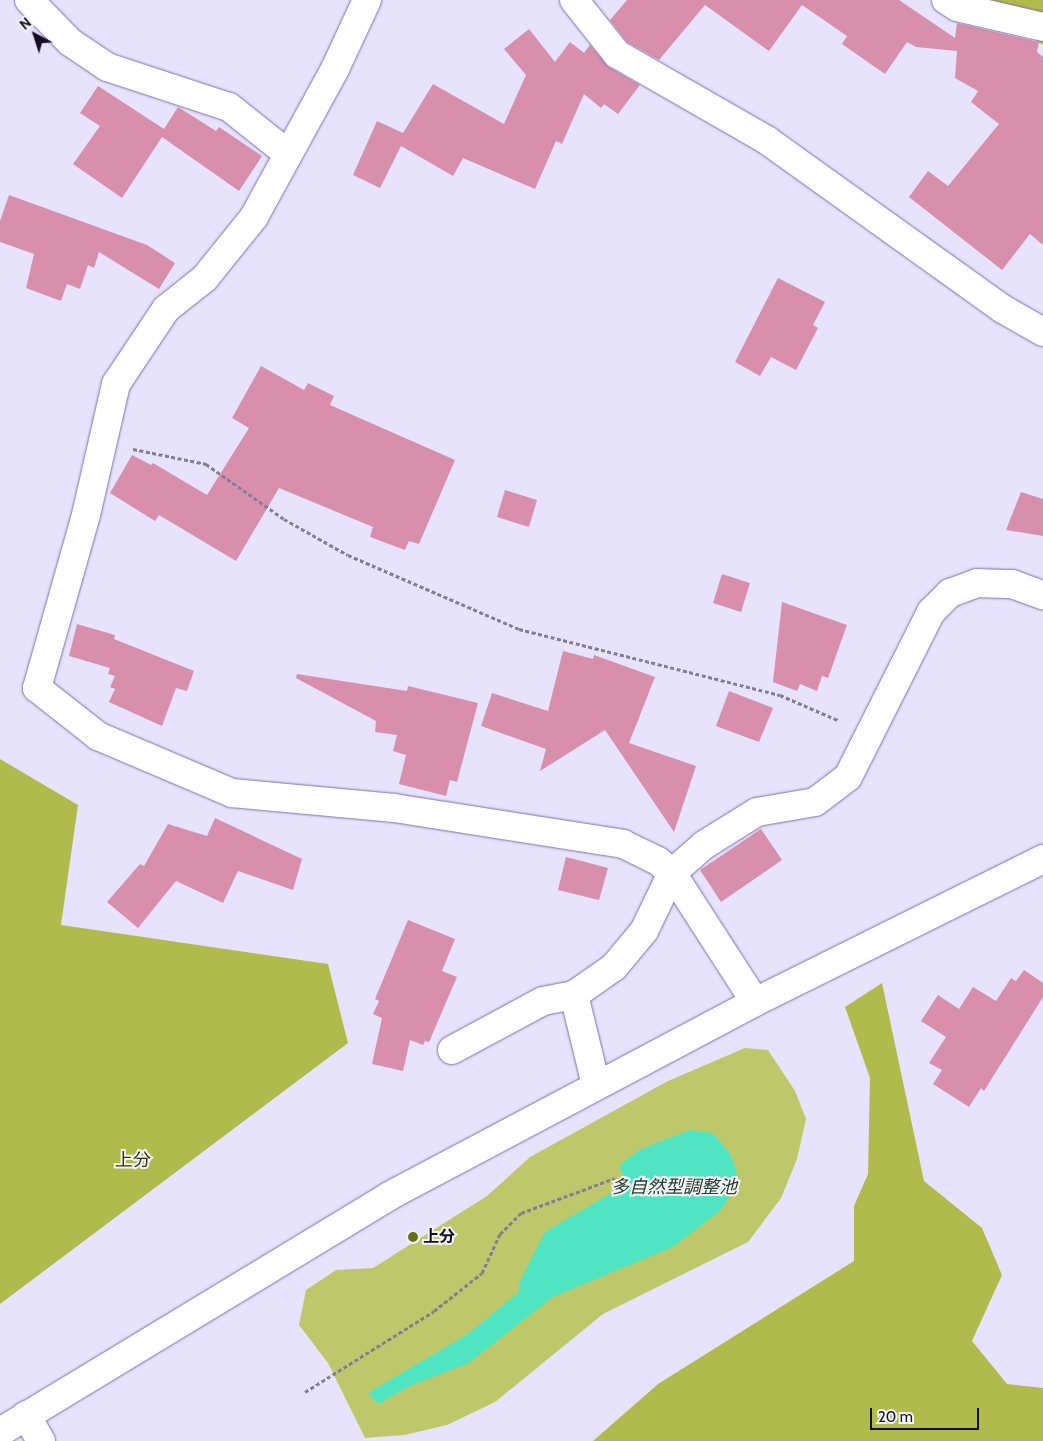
<!DOCTYPE html>
<meta charset="utf-8">
<style>
body{margin:0}
#map{position:relative;width:1043px;height:1441px;overflow:hidden;background:#e7e2fe;font-family:Cabin,"Noto Sans JP",sans-serif}
div>[style]{position:absolute}
.green>*{inset:0;background:#bec86a}
.forest>*{inset:0;background:#b1bb4c}
.water>*{inset:0;background:#50e5c2}
.building>*{inset:0;background:#d88fac}
.path>*{height:3px;margin-top:-1.5px;transform-origin:0;background:repeating-linear-gradient(90deg,#837d97 0 4px,transparent 0 6.5px)}
.roads{filter:drop-shadow(0 0 1px #7d6ead) drop-shadow(0 0 1px #7d6ead)}
.street>*{height:28px;margin:-14px;padding:0 14px;transform-origin:14px;border-radius:14px;background:#fff}
.secondary>*{height:28px;margin:-14px;padding:0 14px;transform-origin:14px;border-radius:14px;background:#fff}
.dots>*{width:14px;height:14px;translate:-50% -50%;box-sizing:border-box;border:2px solid #f3f3f3;border-radius:50%}
span{translate:-50% -50%;white-space:nowrap;text-align:center;line-height:1.15;-webkit-text-stroke:4px #f3f3f3;paint-order:stroke}
.poi-label{font-size:16px;color:#130d25;font-weight:700}
.left{translate:0 -50%;text-align:left}
.neighbourhood-label{font-size:18px;color:#31340b}
.water-label{font-size:18px;color:#233c34;font-style:italic}
.north{position:absolute;left:10px;top:10px;width:50px;height:50px;-webkit-text-stroke:4px #f3f3f3;paint-order:stroke;rotate:320deg;font-size:14px;font-weight:700;line-height:20px;text-align:center;color:#130d25}
.north::after{content:'';display:block;margin:auto;width:18px;height:22px;background:#130d25;clip-path:polygon(50% 0,100% 100%,50% 72%,0 100%)}
.scale{position:absolute;left:870px;top:1408px;width:109px;height:22px;box-sizing:border-box;border:2px solid #130d25;border-top:0;padding-left:6px;font-size:15px;line-height:18px;white-space:nowrap;color:#130d25;-webkit-text-stroke:4px #f3f3f3;paint-order:stroke}
</style>
<div id="map">
<div class="green">
<i style="clip-path:polygon(745px 1048px,768px 1050px,795px 1091px,806px 1119px,797px 1159px,781px 1198px,748px 1242px,603px 1314px,495px 1402px,447px 1425px,404px 1435px,365px 1438px,328px 1363px,299px 1325px,306px 1290px,336px 1270px,373px 1268px,487px 1196px,530px 1157px,668px 1081px)"></i>
</div>
<div class="forest">
<i style="clip-path:polygon(976px 0,1043px 0,1043px 45px)"></i>
<i style="clip-path:polygon(0 759px,78px 805px,61px 925px,328px 964px,348px 1043px,0 1304px)"></i>
<i style="clip-path:polygon(882px 983px,924px 1181px,982px 1228px,1002px 1275px,972px 1341px,1007px 1384px,1043px 1388px,1043px 1441px,593px 1441px,658px 1384px,854px 1261px,854px 1206px,868px 1174px,870px 1078px,845px 1007px)"></i>
</div>
<div class="water">
<i style="clip-path:polygon(690px 1130px,713px 1133px,730px 1154px,737px 1172px,734px 1190px,720px 1211px,673px 1247px,553px 1297px,469px 1363px,410px 1386px,378px 1404px,368px 1393px,468px 1334px,519px 1292px,520px 1281px,545px 1232px,627px 1184px,619px 1166px,639px 1150px)"></i>
</div>
<div class="building">
<i style="clip-path:polygon(627px 0,899px 0,955px 38px,957px 23px,1039px 42px,1037px 52px,1043px 57px,1043px 245px,1030px 234px,1002px 270px,909px 197px,928px 171px,948px 186px,999px 124px,971px 102px,978px 91px,955px 78px,957px 51px,916px 47px,907px 42px,885px 74px,842px 44px,847px 36px,802px 5px,769px 51px,705px 5px,659px 60px,627px 42px,610px 20px)"></i>
<i style="clip-path:polygon(529px 29px,555px 62px,570px 42px,584px 53px,590px 45px,609px 67px,640px 85px,618px 114px,604px 104px,601px 108px,584px 94px,562px 144px,556px 141px,535px 189px,463px 158px,453px 176px,401px 146px,380px 188px,353px 175px,377px 121px,403px 133px,433px 84px,504px 124px,526px 75px,504px 49px)"></i>
<i style="clip-path:polygon(98px 86px,164px 129px,178px 107px,216px 131px,219px 127px,262px 156px,239px 191px,162px 137px,122px 198px,73px 164px,100px 126px,80px 113px)"></i>
<i style="clip-path:polygon(9px 195px,147px 245px,175px 263px,159px 289px,99px 252px,94px 268px,88px 265px,80px 289px,67px 284px,61px 301px,26px 288px,34px 254px,0 242px,0 221px)"></i>
<i style="clip-path:polygon(778px 278px,825px 302px,813px 325px,818px 328px,796px 370px,771px 357px,760px 376px,735px 362px)"></i>
<i style="clip-path:polygon(261px 366px,304px 390px,308px 383px,334px 396px,330px 405px,455px 460px,419px 544px,409px 541px,405px 550px,370px 537px,373px 527px,279px 488px,236px 561px,159px 515px,155px 521px,110px 493px,132px 455px,151px 465px,153px 463px,207px 495px,249px 428px,232px 418px)"></i>
<i style="clip-path:polygon(505px 490px,537px 500px,529px 527px,497px 517px)"></i>
<i style="clip-path:polygon(1021px 492px,1043px 499px,1043px 536px,1006px 530px)"></i>
<i style="clip-path:polygon(722px 574px,750px 583px,741px 612px,713px 603px)"></i>
<i style="clip-path:polygon(782px 602px,847px 625px,828px 678px,822px 676px,817px 691px,800px 684px,797px 691px,773px 682px)"></i>
<i style="clip-path:polygon(77px 624px,115px 635px,114px 639px,194px 671px,187px 691px,176px 688px,162px 726px,109px 702px,115px 689px,110px 687px,115px 676px,108px 674px,110px 668px,69px 656px)"></i>
<i style="clip-path:polygon(563px 651px,593px 659px,594px 655px,655px 677px,629px 743px,696px 766px,674px 832px,605px 730px,540px 771px,546px 749px,481px 726px,492px 693px,548px 711px)"></i>
<i style="clip-path:polygon(297px 674px,407px 691px,408px 686px,478px 703px,457px 782px,450px 780px,446px 796px,399px 784px,406px 755px,393px 751px,397px 735px,375px 732px,376px 721px,296px 678px)"></i>
<i style="clip-path:polygon(729px 691px,773px 708px,759px 742px,716px 726px)"></i>
<i style="clip-path:polygon(215px 818px,302px 859px,293px 890px,238px 871px,223px 903px,176px 881px,138px 928px,107px 902px,140px 864px,144px 866px,168px 824px,207px 836px)"></i>
<i style="clip-path:polygon(761px 829px,782px 860px,721px 902px,700px 870px)"></i>
<i style="clip-path:polygon(566px 857px,608px 868px,599px 900px,558px 890px)"></i>
<i style="clip-path:polygon(408px 920px,455px 939px,442px 971px,457px 977px,429px 1042px,425px 1041px,423px 1045px,410px 1040px,403px 1071px,372px 1064px,382px 1018px,373px 1014px,379px 1001px,375px 999px)"></i>
<i style="clip-path:polygon(1024px 970px,1043px 983px,1043px 997px,984px 1091px,981px 1088px,969px 1107px,933px 1084px,942px 1070px,929px 1063px,946px 1037px,921px 1021px,938px 995px,959px 1009px,973px 987px,996px 1001px,1011px 978px,1016px 981px)"></i>
</div>
<div class="path">
<i style="left:133px;top:449px;width:75px;rotate:11.6deg"></i>
<i style="left:206px;top:464px;width:95px;rotate:35.2deg"></i>
<i style="left:284px;top:519px;width:73px;rotate:29.4deg"></i>
<i style="left:348px;top:555px;width:186px;rotate:23.4deg"></i>
<i style="left:519px;top:629px;width:269px;rotate:14.2deg"></i>
<i style="left:780px;top:695px;width:65px;rotate:23.4deg"></i>
<i style="left:305px;top:1392px;width:152px;rotate:-32.1deg"></i>
<i style="left:434px;top:1311px;width:61px;rotate:-38.4deg"></i>
<i style="left:482px;top:1273px;width:43px;rotate:-65.2deg"></i>
<i style="left:500px;top:1234px;width:30px;rotate:-45deg"></i>
<i style="left:521px;top:1213px;width:100px;rotate:-20.4deg"></i>
</div>
<div class="roads">
<div class="street">
<i style="left:29px;top:0;width:59px;rotate:45.7deg"></i>
<i style="left:70px;top:42px;width:45px;rotate:34deg"></i>
<i style="left:107px;top:67px;width:128px;rotate:18.2deg"></i>
<i style="left:229px;top:107px;width:75px;rotate:38.5deg"></i>
<i style="left:367px;top:0;width:76px;rotate:114.9deg"></i>
<i style="left:335px;top:69px;width:169px;rotate:118.7deg"></i>
<i style="left:254px;top:217px;width:78px;rotate:128.8deg"></i>
<i style="left:205px;top:278px;width:50px;rotate:141.5deg"></i>
<i style="left:166px;top:309px;width:90px;rotate:123.7deg"></i>
<i style="left:116px;top:384px;width:134px;rotate:102.9deg"></i>
<i style="left:86px;top:515px;width:180px;rotate:105.8deg"></i>
<i style="left:37px;top:688px;width:78px;rotate:38.2deg"></i>
<i style="left:98px;top:736px;width:146px;rotate:23deg"></i>
<i style="left:232px;top:793px;width:163px;rotate:5.3deg"></i>
<i style="left:394px;top:808px;width:232px;rotate:8.9deg"></i>
<i style="left:623px;top:844px;width:39px;rotate:26deg"></i>
<i style="left:658px;top:861px;width:18px;rotate:41deg"></i>
<i style="left:672px;top:873px;width:153px;rotate:57.2deg"></i>
<i style="left:574px;top:0;width:69px;rotate:51.5deg"></i>
<i style="left:617px;top:54px;width:174px;rotate:29.9deg"></i>
<i style="left:768px;top:141px;width:289px;rotate:35.6deg"></i>
<i style="left:1003px;top:309px;width:46px;rotate:29.9deg"></i>
<i style="left:946px;top:0;width:13px;rotate:32deg"></i>
<i style="left:957px;top:7px;width:88px;rotate:13.1deg"></i>
<i style="left:452px;top:1050px;width:103px;rotate:-28.3deg"></i>
<i style="left:543px;top:1001px;width:32px;rotate:-11deg"></i>
<i style="left:596px;top:1085px;width:93px;rotate:-103.7deg"></i>
<i style="left:574px;top:995px;width:49px;rotate:-35deg"></i>
<i style="left:614px;top:967px;width:47px;rotate:-50.2deg"></i>
<i style="left:644px;top:931px;width:64px;rotate:-64.2deg"></i>
<i style="left:672px;top:873px;width:43px;rotate:-41.2deg"></i>
<i style="left:704px;top:845px;width:62px;rotate:-31.9deg"></i>
<i style="left:757px;top:812px;width:59px;rotate:-9.8deg"></i>
<i style="left:815px;top:802px;width:41px;rotate:-37.1deg"></i>
<i style="left:848px;top:777px;width:185px;rotate:-63.3deg"></i>
<i style="left:931px;top:612px;width:27px;rotate:-45deg"></i>
<i style="left:950px;top:593px;width:29px;rotate:-20deg"></i>
<i style="left:977px;top:583px;width:35px;rotate:2deg"></i>
<i style="left:1012px;top:584px;width:33px;rotate:20deg"></i>
<i style="left:26px;top:1415px;width:30px;rotate:60deg"></i>
</div>
<div class="secondary">
<i style="left:0;top:1432px;width:455px;rotate:-31.2deg"></i>
<i style="left:389px;top:1196px;width:414px;rotate:-27.9deg"></i>
<i style="left:755px;top:1002px;width:322px;rotate:-26.4deg"></i>
</div>
</div>
<div class="dots">
<i style="left:413px;top:1237px;background:#697017"></i>
</div>
<div class="poi-label">
<span class="left" style="left:423px;top:1237px">上分</span>
</div>
<div class="neighbourhood-label">
<span style="left:133px;top:1160px">上分</span>
</div>
<div class="water-label">
<span style="left:674px;top:1187px">多自然型調整池</span>
</div>
<div class="north">N</div>
<div class="scale">20 m</div>
</div>
